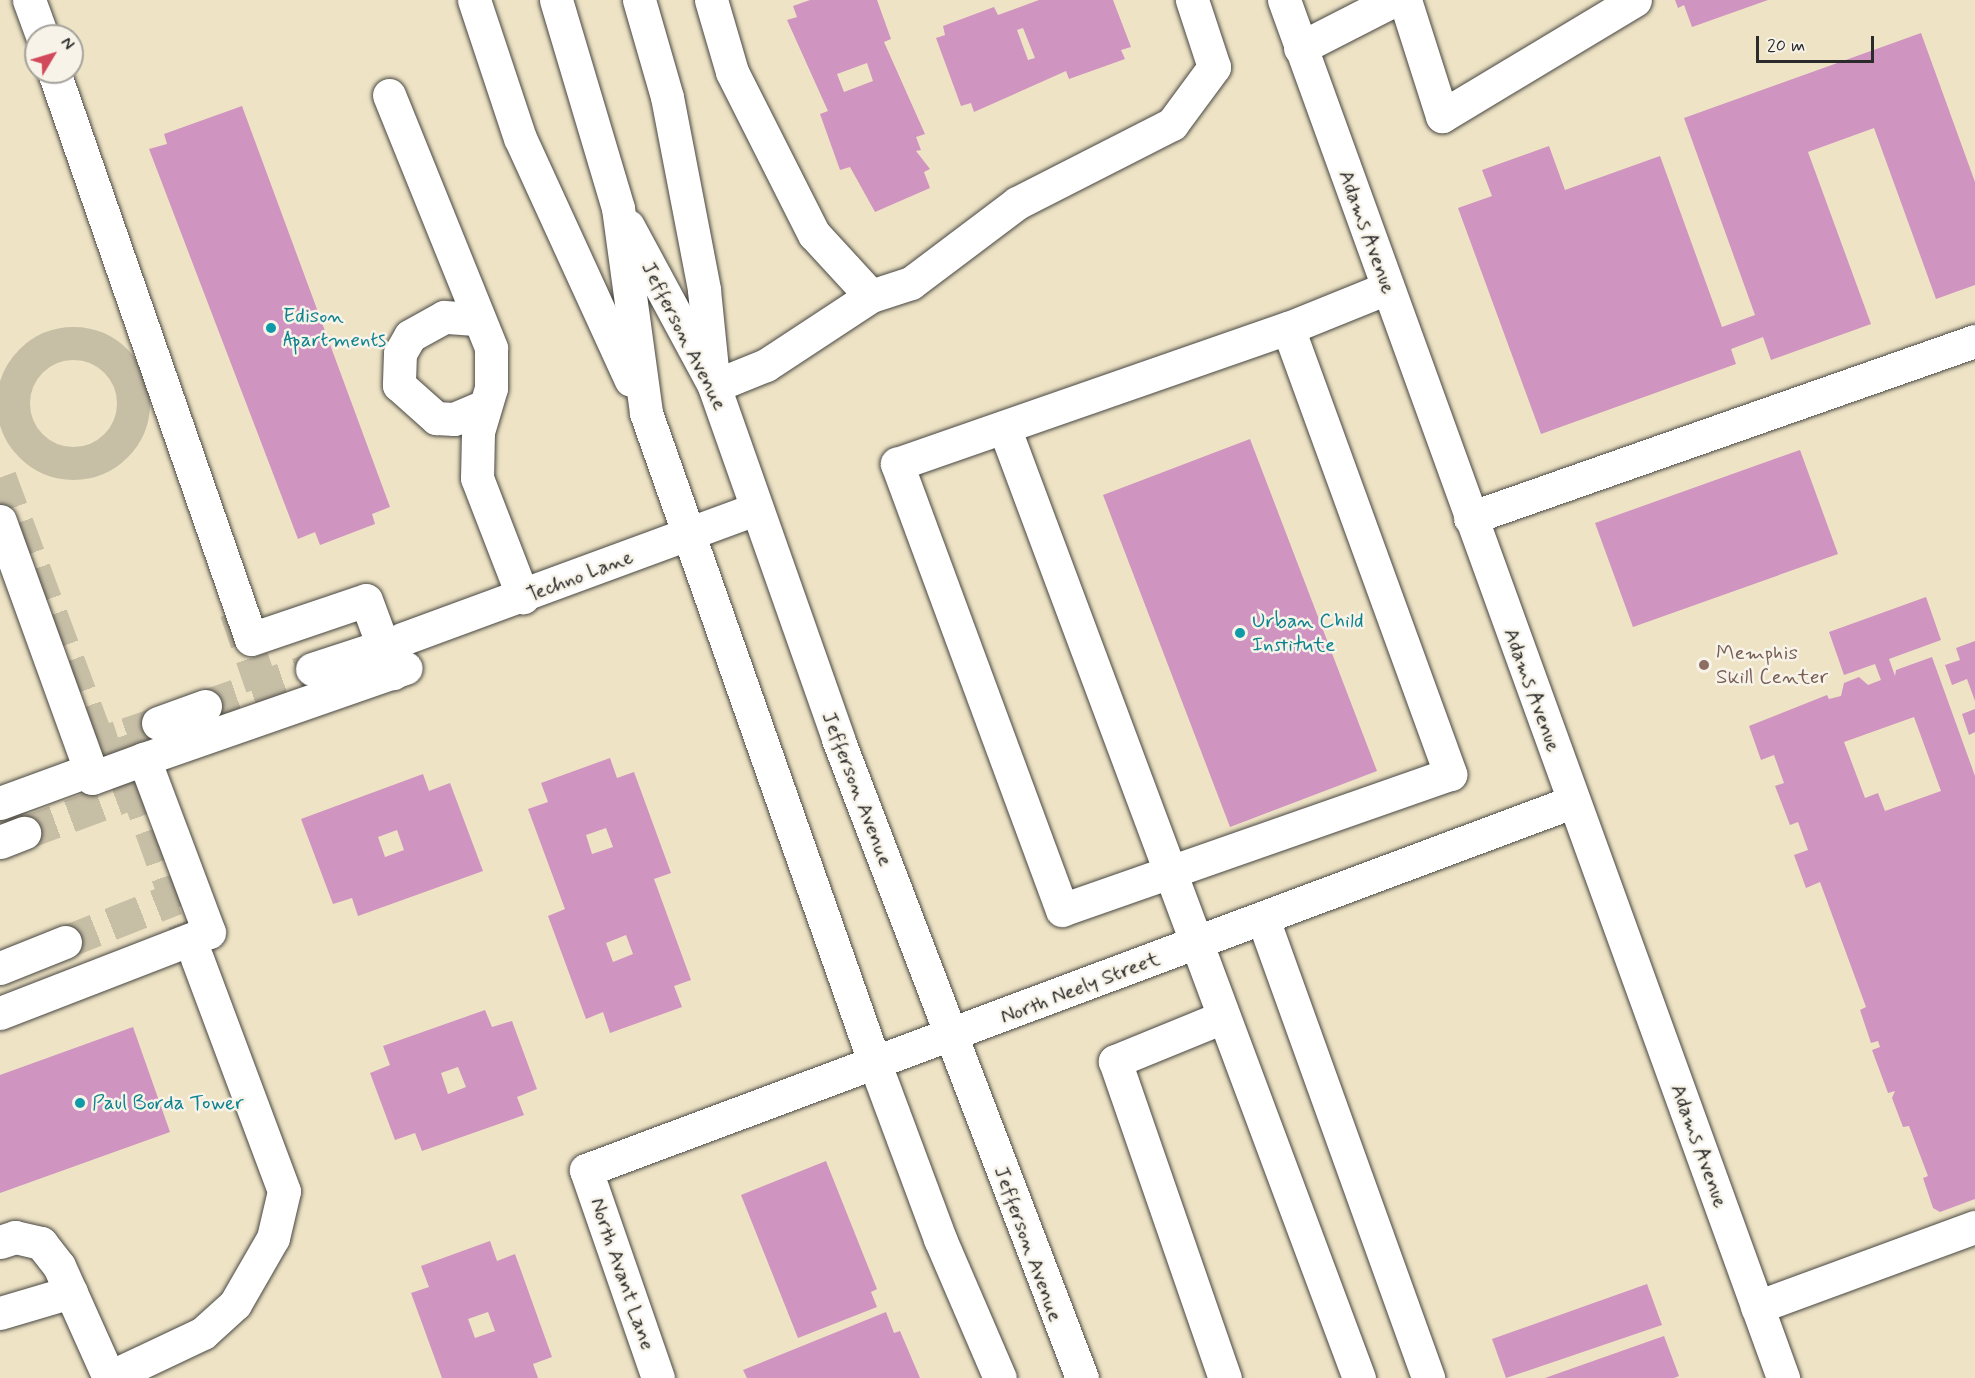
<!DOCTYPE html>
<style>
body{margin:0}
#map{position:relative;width:1975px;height:1378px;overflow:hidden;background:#eee3c5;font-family:Mynerve,sans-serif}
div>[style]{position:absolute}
.building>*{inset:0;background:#d094c0}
.minor-tunnel>*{height:33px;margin-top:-16.5px;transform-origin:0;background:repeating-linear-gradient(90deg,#c7bea6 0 33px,transparent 0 49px)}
.minor-tunnel>.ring{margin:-16.5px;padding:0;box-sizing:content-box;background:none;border:33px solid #c7bea6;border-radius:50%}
.roads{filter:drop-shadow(0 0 2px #484742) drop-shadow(0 0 2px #484742)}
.minor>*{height:33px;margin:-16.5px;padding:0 16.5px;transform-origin:16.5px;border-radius:16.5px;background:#fff}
.major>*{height:33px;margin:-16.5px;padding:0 16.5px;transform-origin:16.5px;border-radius:16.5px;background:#fff}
.dots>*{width:16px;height:16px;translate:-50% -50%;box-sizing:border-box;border:3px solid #f7f3e8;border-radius:50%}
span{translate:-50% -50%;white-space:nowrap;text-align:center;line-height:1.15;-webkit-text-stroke:5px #f7f3e8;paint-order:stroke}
.street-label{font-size:21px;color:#2b2b2b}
.culture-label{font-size:21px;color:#0d838f}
.left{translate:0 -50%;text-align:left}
.education-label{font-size:21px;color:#785e54}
.north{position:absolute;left:24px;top:24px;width:60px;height:60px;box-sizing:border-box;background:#f7f3e8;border:2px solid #a5a39c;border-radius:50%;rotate:52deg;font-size:16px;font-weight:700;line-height:24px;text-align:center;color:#2b2b2b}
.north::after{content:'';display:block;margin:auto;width:21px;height:27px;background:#d1495b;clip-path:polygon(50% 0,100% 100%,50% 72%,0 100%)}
.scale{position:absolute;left:1756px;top:36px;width:118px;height:27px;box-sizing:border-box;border:3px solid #2b2b2b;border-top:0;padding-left:8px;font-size:18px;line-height:21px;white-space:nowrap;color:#2b2b2b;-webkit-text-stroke:4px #f7f3e8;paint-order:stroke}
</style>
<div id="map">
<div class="building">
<i style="clip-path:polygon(evenodd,810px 0,877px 0,891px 39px,884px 42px,925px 134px,916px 137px,921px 150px,916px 151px,930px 169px,924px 172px,930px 188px,875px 212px,850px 167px,840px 170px,820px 114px,828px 111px,787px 20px,797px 17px,793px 6px,810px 0,867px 63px,873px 81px,844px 92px,837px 74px,867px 63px)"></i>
<i style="clip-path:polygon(evenodd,1039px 0,1113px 0,1131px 47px,1121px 50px,1125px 59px,1069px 79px,1066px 71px,974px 112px,971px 103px,961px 106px,936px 38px,945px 35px,943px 26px,994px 7px,998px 15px,1039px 0,1023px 28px,1035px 58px,1028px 60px,1017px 30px,1023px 28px)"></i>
<i style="clip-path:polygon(1675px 0,1768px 0,1692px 27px,1684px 5px,1678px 8px)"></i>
<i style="clip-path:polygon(1921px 33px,1975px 182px,1975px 285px,1936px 299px,1874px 128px,1808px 152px,1871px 324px,1771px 360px,1763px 337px,1731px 349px,1736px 364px,1541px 434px,1458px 208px,1492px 196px,1482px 170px,1549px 146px,1565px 190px,1660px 156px,1722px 327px,1755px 315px,1684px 118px)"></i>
<i style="clip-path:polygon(242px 106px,390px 507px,372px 514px,375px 524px,320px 545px,315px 532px,298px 539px,149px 149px,167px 144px,164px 134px)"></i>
<i style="clip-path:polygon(1250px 439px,1377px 771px,1230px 827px,1103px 495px)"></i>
<i style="clip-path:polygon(1800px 450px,1838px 554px,1633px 627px,1595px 523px)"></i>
<i style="clip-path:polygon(evenodd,1926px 597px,1941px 640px,1889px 659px,1895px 676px,1896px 670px,1932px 657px,1975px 776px,1975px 1199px,1940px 1212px,1933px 1208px,1923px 1178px,1928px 1176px,1909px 1126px,1903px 1127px,1892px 1098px,1895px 1091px,1888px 1093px,1872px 1050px,1880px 1047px,1878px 1041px,1871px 1043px,1860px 1010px,1866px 1007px,1820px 882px,1806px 888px,1794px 855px,1808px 850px,1798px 822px,1790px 825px,1775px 786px,1784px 783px,1774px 755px,1761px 760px,1749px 726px,1827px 695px,1829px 699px,1841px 696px,1844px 683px,1859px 677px,1868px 685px,1881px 680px,1875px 664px,1844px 675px,1829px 632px,1926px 597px,1914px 717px,1941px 791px,1885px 811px,1878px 793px,1865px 798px,1844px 742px,1914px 717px)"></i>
<i style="clip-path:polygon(1975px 641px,1975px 701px,1967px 679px,1952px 685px,1945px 665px,1960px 660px,1956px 648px)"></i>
<i style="clip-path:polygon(1975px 709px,1975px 732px,1969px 735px,1962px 714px)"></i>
<i style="clip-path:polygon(evenodd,610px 758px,617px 778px,634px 772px,671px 873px,654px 879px,691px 980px,674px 986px,682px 1007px,610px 1033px,603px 1012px,586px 1019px,548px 916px,565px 909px,528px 809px,548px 802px,541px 783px,610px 758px,606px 828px,613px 847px,592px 854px,586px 835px,606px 828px,610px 758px,626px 935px,633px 954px,613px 962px,606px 943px,626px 935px)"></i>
<i style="clip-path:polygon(evenodd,423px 774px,429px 791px,450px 783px,483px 871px,358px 916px,352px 898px,333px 904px,301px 819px,423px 774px,397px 830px,404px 850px,385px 857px,378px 837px,397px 830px)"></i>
<i style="clip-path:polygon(evenodd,485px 1010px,492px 1027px,512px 1021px,537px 1089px,517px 1097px,524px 1115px,422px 1151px,415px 1133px,395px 1140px,370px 1073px,390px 1065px,383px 1046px,485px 1010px,458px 1067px,466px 1087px,448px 1094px,441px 1073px,458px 1067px)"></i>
<i style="clip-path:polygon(133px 1027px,170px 1132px,0 1193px,0 1075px)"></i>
<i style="clip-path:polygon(826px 1161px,877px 1289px,871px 1292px,877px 1307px,798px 1338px,741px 1195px)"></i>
<i style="clip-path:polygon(evenodd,490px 1241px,497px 1261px,515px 1254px,552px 1357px,533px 1364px,538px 1378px,442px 1378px,411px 1293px,429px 1287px,421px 1266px,490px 1241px,488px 1312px,495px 1331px,475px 1338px,468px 1319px,488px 1312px)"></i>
<i style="clip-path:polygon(1647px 1284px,1662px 1325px,1506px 1378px,1492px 1339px)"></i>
<i style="clip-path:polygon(886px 1312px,894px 1333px,900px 1331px,920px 1378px,747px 1378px,743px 1370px)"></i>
<i style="clip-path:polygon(1664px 1336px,1679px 1376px,1674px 1378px,1545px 1378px)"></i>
</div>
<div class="minor-tunnel">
<i class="ring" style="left:13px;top:343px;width:87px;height:87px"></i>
<i style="left:0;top:477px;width:284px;rotate:69.6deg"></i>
<i style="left:99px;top:743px;width:20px;rotate:-18deg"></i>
<i style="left:236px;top:611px;width:80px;rotate:71.1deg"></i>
<i style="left:205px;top:706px;width:113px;rotate:-19.1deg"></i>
<i style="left:158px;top:723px;width:42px;rotate:160.7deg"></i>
<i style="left:118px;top:737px;width:235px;rotate:70.3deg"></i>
<i style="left:24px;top:833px;width:121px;rotate:-20.4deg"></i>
<i style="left:65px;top:942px;width:119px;rotate:-21.6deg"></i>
</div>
<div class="roads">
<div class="minor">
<i style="left:29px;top:0;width:38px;rotate:70deg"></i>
<i style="left:711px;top:0;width:75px;rotate:73.7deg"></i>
<i style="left:732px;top:72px;width:182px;rotate:63.2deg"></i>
<i style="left:814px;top:234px;width:84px;rotate:47.4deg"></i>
<i style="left:871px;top:296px;width:126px;rotate:146.7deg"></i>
<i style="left:766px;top:365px;width:56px;rotate:158deg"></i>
<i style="left:1284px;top:0;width:1466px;rotate:70.09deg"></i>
<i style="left:1405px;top:0;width:122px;rotate:72.3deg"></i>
<i style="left:1442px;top:116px;width:225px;rotate:-31deg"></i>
<i style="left:1300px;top:48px;width:106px;rotate:-27.1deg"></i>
<i style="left:54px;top:72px;width:600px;rotate:70.84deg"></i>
<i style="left:251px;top:639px;width:121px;rotate:-18.7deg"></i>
<i style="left:366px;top:600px;width:78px;rotate:69.7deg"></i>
<i style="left:389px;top:95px;width:273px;rotate:68deg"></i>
<i style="left:491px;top:348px;width:40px;rotate:90deg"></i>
<i style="left:491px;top:388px;width:46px;rotate:106.5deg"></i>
<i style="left:478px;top:432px;width:46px;rotate:91.2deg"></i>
<i style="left:477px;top:478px;width:128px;rotate:68.9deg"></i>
<i style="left:871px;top:296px;width:42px;rotate:-18deg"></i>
<i style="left:911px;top:283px;width:133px;rotate:-37deg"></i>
<i style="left:1017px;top:203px;width:174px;rotate:-27deg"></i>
<i style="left:1172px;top:124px;width:71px;rotate:-53.6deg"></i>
<i style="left:1214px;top:67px;width:71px;rotate:-108.2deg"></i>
<i style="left:475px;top:319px;width:31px;rotate:-176deg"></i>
<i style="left:444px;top:317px;width:39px;rotate:151deg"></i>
<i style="left:410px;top:336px;width:20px;rotate:120deg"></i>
<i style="left:400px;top:353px;width:32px;rotate:92deg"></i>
<i style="left:399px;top:385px;width:50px;rotate:41.7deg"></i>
<i style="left:436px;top:418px;width:18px;rotate:3deg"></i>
<i style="left:454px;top:419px;width:34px;rotate:-23deg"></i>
<i style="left:1288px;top:328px;width:475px;rotate:70deg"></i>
<i style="left:1450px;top:774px;width:411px;rotate:160.7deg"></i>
<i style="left:1062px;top:910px;width:476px;rotate:-110.3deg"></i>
<i style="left:897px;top:464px;width:414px;rotate:-19.2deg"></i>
<i style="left:1288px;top:328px;width:107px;rotate:-22deg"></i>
<i style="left:1004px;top:427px;width:1015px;rotate:69.53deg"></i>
<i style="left:1470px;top:518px;width:535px;rotate:-19.32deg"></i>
<i style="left:0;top:521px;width:265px;rotate:70.1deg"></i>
<i style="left:90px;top:770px;width:96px;rotate:159.9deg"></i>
<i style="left:402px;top:639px;width:377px;rotate:-20.2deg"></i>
<i style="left:312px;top:669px;width:58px;rotate:-18.1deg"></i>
<i style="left:158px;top:723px;width:50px;rotate:-19.9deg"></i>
<i style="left:90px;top:770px;width:8px;rotate:76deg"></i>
<i style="left:92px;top:778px;width:55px;rotate:-20.1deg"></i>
<i style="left:0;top:842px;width:26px;rotate:-21deg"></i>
<i style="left:1263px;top:919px;width:488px;rotate:70.2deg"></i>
<i style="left:0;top:968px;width:70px;rotate:-21.8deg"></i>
<i style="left:0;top:1013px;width:224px;rotate:-21.2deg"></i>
<i style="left:209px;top:932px;width:185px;rotate:-110.6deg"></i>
<i style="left:144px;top:759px;width:277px;rotate:-19.2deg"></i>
<i style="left:1223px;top:1017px;width:117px;rotate:157.8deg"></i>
<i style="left:1115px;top:1061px;width:336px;rotate:70.9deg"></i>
<i style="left:0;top:1242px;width:16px;rotate:-18deg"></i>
<i style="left:15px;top:1237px;width:27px;rotate:13deg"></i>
<i style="left:41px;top:1243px;width:29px;rotate:52deg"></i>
<i style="left:59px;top:1266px;width:123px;rotate:65.9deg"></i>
<i style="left:1757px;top:1307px;width:232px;rotate:-20.2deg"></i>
<i style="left:0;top:1313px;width:74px;rotate:-16.5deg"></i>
<i style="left:108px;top:1378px;width:105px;rotate:-25.3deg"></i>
<i style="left:203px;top:1333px;width:43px;rotate:-42.2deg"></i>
<i style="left:235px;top:1304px;width:76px;rotate:-60.1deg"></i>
<i style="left:273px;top:1238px;width:48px;rotate:-76.8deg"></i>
<i style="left:284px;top:1191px;width:249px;rotate:-110.5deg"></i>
<i style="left:658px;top:1378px;width:220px;rotate:-109.1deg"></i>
<i style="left:586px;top:1170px;width:1052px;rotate:-20.47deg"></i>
</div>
<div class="major">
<i style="left:474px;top:0;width:145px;rotate:71.6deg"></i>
<i style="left:520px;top:138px;width:266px;rotate:65.4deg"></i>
<i style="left:556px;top:0;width:217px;rotate:73.4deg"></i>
<i style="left:618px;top:208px;width:207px;rotate:82.2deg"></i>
<i style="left:646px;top:413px;width:690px;rotate:70.62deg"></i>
<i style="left:875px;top:1064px;width:187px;rotate:69.6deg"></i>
<i style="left:940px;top:1239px;width:151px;rotate:66.7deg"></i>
<i style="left:639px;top:0;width:101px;rotate:73.9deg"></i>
<i style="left:667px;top:97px;width:197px;rotate:79.1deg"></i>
<i style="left:704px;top:290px;width:79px;rotate:84.2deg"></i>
<i style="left:628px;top:226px;width:182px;rotate:61.7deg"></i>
<i style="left:714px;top:386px;width:374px;rotate:70.6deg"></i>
<i style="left:838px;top:739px;width:684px;rotate:69.1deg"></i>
</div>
</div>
<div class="dots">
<i style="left:271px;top:328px;background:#0f9aa8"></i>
<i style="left:1240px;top:633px;background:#0f9aa8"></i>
<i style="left:1704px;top:665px;background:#8d6e63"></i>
<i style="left:80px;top:1103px;background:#0f9aa8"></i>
</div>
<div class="street-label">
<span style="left:1367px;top:232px;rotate:70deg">Adams Avenue</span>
<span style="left:684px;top:336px;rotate:63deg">Jefferson Avenue</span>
<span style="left:580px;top:576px;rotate:-21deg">Techno Lane</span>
<span style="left:1532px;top:690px;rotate:70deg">Adams Avenue</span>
<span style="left:857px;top:789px;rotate:69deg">Jefferson Avenue</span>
<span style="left:1080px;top:988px;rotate:-21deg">North Neely Street</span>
<span style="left:1699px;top:1146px;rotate:70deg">Adams Avenue</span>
<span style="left:1028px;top:1244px;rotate:70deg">Jefferson Avenue</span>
<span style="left:622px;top:1274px;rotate:71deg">North Avant Lane</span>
</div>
<div class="culture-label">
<span class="left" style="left:283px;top:328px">Edison<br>Apartments</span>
<span class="left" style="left:1252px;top:633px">Urban Child<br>Institute</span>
<span class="left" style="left:92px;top:1103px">Paul Borda Tower</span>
</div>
<div class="education-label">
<span class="left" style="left:1716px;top:665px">Memphis<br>Skill Center</span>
</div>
<div class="north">N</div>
<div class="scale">20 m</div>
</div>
